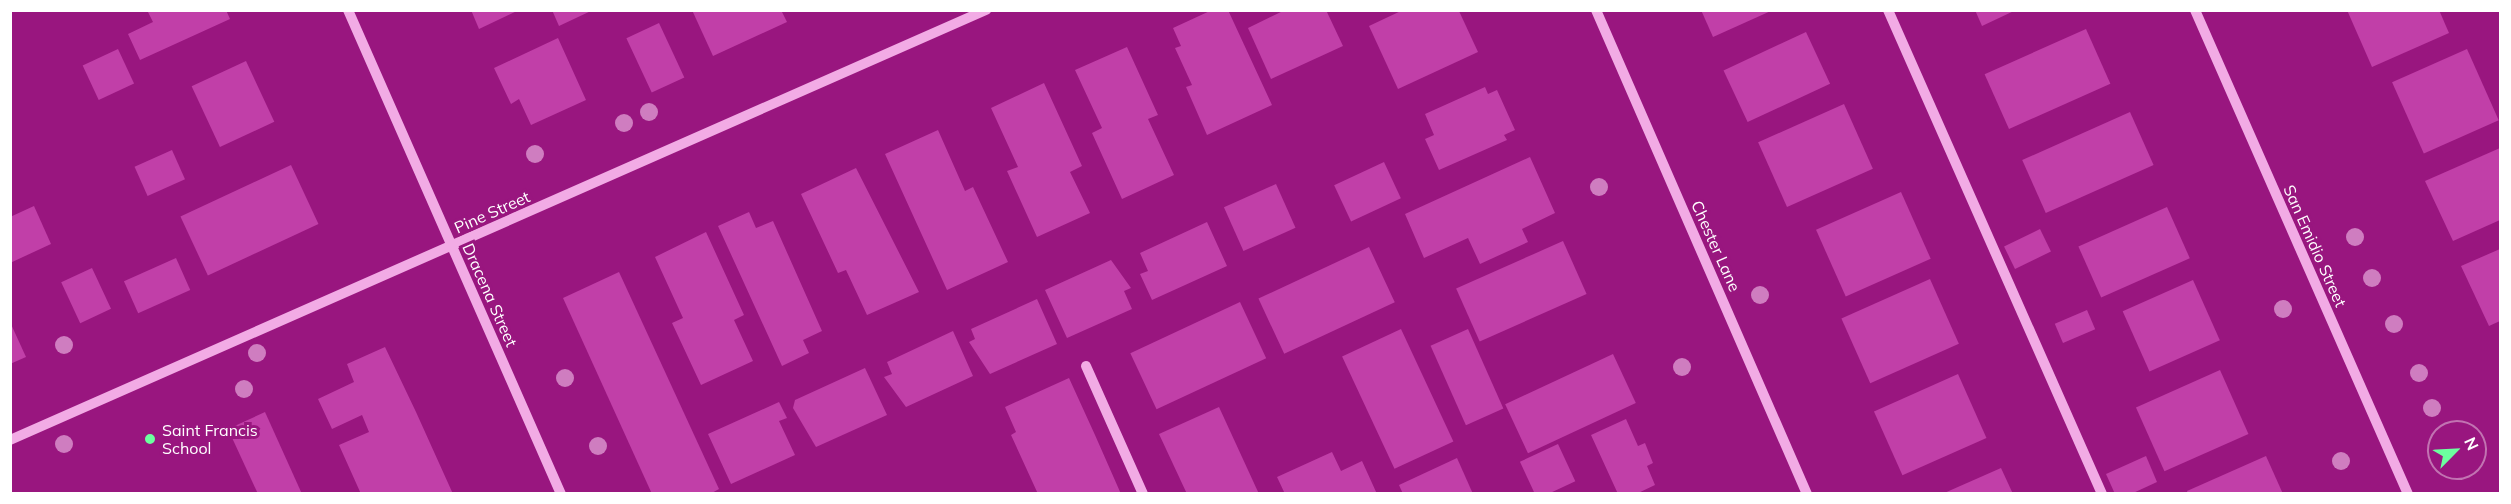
<!DOCTYPE html>
<style>
body{margin:0}
#map{position:relative;width:2511px;height:504px;overflow:hidden;background:#99167f;font-family:Mulish,sans-serif}
div>[style]{position:absolute}
[style*='--x']{left:calc(var(--x)*1px);top:calc(var(--y)*1px);width:calc(var(--w)*1px);rotate:calc(var(--a)*1deg)}
.building>*{inset:0;background:#c13fa8;transform-origin:0 0}
.minor>*{height:10px;margin:-5px;padding:0 5px;transform-origin:5px;border-radius:5px;background:#f2abe5}
.trees>*{width:18px;height:18px;margin:-9px;border-radius:50%;background:#cf7dc0}
.dots>*{width:16px;height:16px;translate:-50% -50%;box-sizing:border-box;border:3px solid #99167f;border-radius:50%}
span{translate:-50% -50%;white-space:nowrap;text-align:center;line-height:1.15;-webkit-text-stroke:6px #99167f;paint-order:stroke}
.street-label{font-size:16px;color:#fff}
.poi-label{font-size:16px;color:#fff}
.left{translate:0 -50%;text-align:left}
.frame{position:absolute;inset:0;border:12px solid #fff;pointer-events:none}
.north{position:absolute;left:2427px;top:420px;width:60px;height:60px;box-sizing:border-box;background:#99167f;border:2px solid #c273b2;border-radius:50%;rotate:66deg;font-size:16px;font-weight:700;line-height:24px;text-align:center;color:#fff}
.north::after{content:'';display:block;margin:auto;width:21px;height:27px;background:#6cff9f;clip-path:polygon(50% 0,100% 100%,50% 72%,0 100%)}
</style>
<div id="map">
<div class="building">
<i style="clip-path:polygon(147px 10px,226px 10px,230px 19px,140px 60px,128px 34px,153px 22px)"></i>
<i style="clip-path:polygon(471px 10px,519px 10px,479px 29px)"></i>
<i style="clip-path:polygon(552px 10px,593px 10px,559px 26px)"></i>
<i style="clip-path:polygon(692px 10px,781px 10px,787px 22px,713px 56px)"></i>
<i style="clip-path:polygon(1212px 10px,1228px 10px,1272px 105px,1207px 135px,1186px 87px,1192px 85px,1175px 48px,1181px 46px,1173px 28px)"></i>
<i style="clip-path:polygon(1285px 10px,1326px 10px,1343px 46px,1271px 79px,1248px 28px)"></i>
<i style="clip-path:polygon(1403px 10px,1459px 11px,1478px 52px,1398px 89px,1369px 26px)"></i>
<i style="clip-path:polygon(1701px 10px,1773px 10px,1713px 37px)"></i>
<i style="clip-path:polygon(1975px 10px,2016px 10px,1982px 26px)"></i>
<i style="clip-path:polygon(2347px 10px,2439px 10px,2449px 33px,2372px 67px)"></i>
<i style="left:659px;top:23px;width:60px;height:36px;rotate:65deg"></i>
<i style="left:2086px;top:29px;width:60px;height:111px;rotate:66deg"></i>
<i style="left:1806px;top:32px;width:57px;height:91px;rotate:65deg"></i>
<i style="clip-path:polygon(558px 38px,586px 100px,531px 125px,519px 99px,511px 104px,494px 68px)"></i>
<i style="clip-path:polygon(1127px 47px,1158px 115px,1148px 119px,1174px 175px,1122px 199px,1092px 133px,1102px 128px,1075px 70px)"></i>
<i style="left:118px;top:49px;width:38px;height:39px;rotate:65deg"></i>
<i style="left:2467px;top:49px;width:78px;height:82px;rotate:66deg"></i>
<i style="left:246px;top:61px;width:67px;height:60px;rotate:65deg"></i>
<i style="clip-path:polygon(1044px 83px,1082px 166px,1070px 172px,1090px 213px,1037px 237px,1007px 171px,1018px 167px,991px 108px)"></i>
<i style="clip-path:polygon(1485px 87px,1488px 94px,1497px 90px,1515px 130px,1504px 135px,1507px 140px,1439px 170px,1425px 139px,1434px 135px,1425px 114px)"></i>
<i style="left:1844px;top:104px;width:71px;height:94px;rotate:66deg"></i>
<i style="left:2130px;top:112px;width:58px;height:118px;rotate:66deg"></i>
<i style="clip-path:polygon(938px 130px,965px 191px,973px 187px,1008px 262px,947px 290px,885px 154px)"></i>
<i style="clip-path:polygon(2500px 148px,2500px 220px,2453px 241px,2425px 181px)"></i>
<i style="left:172px;top:150px;width:32px;height:41px;rotate:66deg"></i>
<i style="clip-path:polygon(1530px 157px,1555px 213px,1522px 229px,1528px 242px,1480px 264px,1468px 238px,1424px 258px,1405px 214px)"></i>
<i style="left:1384px;top:162px;width:40px;height:55px;rotate:65deg"></i>
<i style="left:291px;top:165px;width:65px;height:122px;rotate:65deg"></i>
<i style="clip-path:polygon(856px 168px,919px 292px,867px 315px,846px 270px,838px 273px,801px 194px)"></i>
<i style="left:1276px;top:184px;width:48px;height:57px;rotate:66deg"></i>
<i style="left:1901px;top:192px;width:73px;height:93px;rotate:66deg"></i>
<i style="clip-path:polygon(34px 206px,51px 244px,10px 263px,10px 217px)"></i>
<i style="left:2167px;top:207px;width:56px;height:97px;rotate:66deg"></i>
<i style="clip-path:polygon(749px 212px,756px 228px,773px 221px,822px 331px,803px 340px,809px 353px,782px 366px,718px 226px)"></i>
<i style="clip-path:polygon(1207px 222px,1227px 266px,1152px 300px,1140px 274px,1148px 271px,1140px 253px)"></i>
<i style="left:2040px;top:229px;width:25px;height:40px;rotate:64deg"></i>
<i style="clip-path:polygon(706px 232px,744px 315px,734px 320px,753px 361px,701px 385px,672px 323px,683px 318px,655px 257px)"></i>
<i style="left:1563px;top:241px;width:58px;height:117px;rotate:66deg"></i>
<i style="left:1369px;top:247px;width:61px;height:122px;rotate:65deg"></i>
<i style="clip-path:polygon(2500px 249px,2500px 321px,2489px 326px,2461px 266px)"></i>
<i style="left:176px;top:258px;width:35px;height:57px;rotate:66deg"></i>
<i style="clip-path:polygon(1111px 260px,1131px 288px,1124px 291px,1132px 309px,1067px 338px,1045px 290px)"></i>
<i style="left:92px;top:268px;width:45px;height:34px;rotate:65deg"></i>
<i style="clip-path:polygon(619px 272px,719px 489px,710px 494px,652px 494px,563px 298px)"></i>
<i style="left:1930px;top:279px;width:71px;height:97px;rotate:66deg"></i>
<i style="left:2193px;top:280px;width:66px;height:77px;rotate:66deg"></i>
<i style="clip-path:polygon(1037px 299px,1057px 344px,990px 374px,969px 342px,975px 339px,971px 329px)"></i>
<i style="left:1240px;top:302px;width:62px;height:121px;rotate:65deg"></i>
<i style="left:2087px;top:310px;width:21px;height:35px;rotate:67deg"></i>
<i style="clip-path:polygon(10px 322px,26px 357px,10px 364px)"></i>
<i style="left:1401px;top:329px;width:124px;height:65px;rotate:65deg"></i>
<i style="left:1468px;top:329px;width:87px;height:41px;rotate:66deg"></i>
<i style="clip-path:polygon(953px 331px,973px 376px,906px 407px,884px 377px,892px 374px,887px 362px)"></i>
<i style="clip-path:polygon(385px 347px,416px 412px,453px 494px,361px 494px,339px 445px,369px 432px,362px 415px,332px 429px,318px 399px,354px 382px,347px 364px)"></i>
<i style="left:1613px;top:354px;width:54px;height:119px;rotate:65deg"></i>
<i style="clip-path:polygon(865px 368px,887px 415px,816px 447px,793px 408px,795px 400px)"></i>
<i style="left:2220px;top:370px;width:70px;height:92px;rotate:66deg"></i>
<i style="left:1958px;top:374px;width:70px;height:92px;rotate:66deg"></i>
<i style="clip-path:polygon(1069px 378px,1095px 435px,1121px 494px,1038px 494px,1011px 435px,1016px 432px,1005px 407px)"></i>
<i style="clip-path:polygon(779px 402px,787px 418px,779px 421px,795px 455px,731px 484px,708px 434px)"></i>
<i style="clip-path:polygon(1219px 407px,1259px 494px,1187px 494px,1159px 434px)"></i>
<i style="clip-path:polygon(265px 412px,302px 494px,258px 494px,228px 429px)"></i>
<i style="clip-path:polygon(1626px 419px,1638px 446px,1645px 443px,1653px 463px,1647px 466px,1655px 485px,1636px 494px,1618px 494px,1591px 435px)"></i>
<i style="left:1558px;top:444px;width:41px;height:42px;rotate:65deg"></i>
<i style="clip-path:polygon(1332px 452px,1341px 471px,1362px 461px,1377px 494px,1285px 494px,1277px 477px)"></i>
<i style="clip-path:polygon(2146px 456px,2157px 482px,2131px 494px,2115px 494px,2106px 474px)"></i>
<i style="clip-path:polygon(2266px 456px,2283px 494px,2188px 494px,2187px 491px)"></i>
<i style="clip-path:polygon(1457px 458px,1473px 494px,1403px 494px,1399px 485px)"></i>
<i style="clip-path:polygon(2001px 468px,2013px 494px,1942px 494px)"></i>
</div>
<div class="minor">
<i style="--x:348;--y:10;--w:529;--a:66.25"></i>
<i style="--x:1596;--y:10;--w:528;--a:66.45"></i>
<i style="--x:1888;--y:10;--w:529;--a:66.15"></i>
<i style="--x:2195;--y:10;--w:529;--a:66.25"></i>
<i style="--x:1086;--y:366;--w:140;--a:66"></i>
<i style="--x:10;--y:440;--w:1067;--a:-23.78"></i>
</div>
<div class="trees">
<i style="left:649px;top:112px"></i>
<i style="left:624px;top:123px"></i>
<i style="left:535px;top:154px"></i>
<i style="left:1599px;top:187px"></i>
<i style="left:2355px;top:237px"></i>
<i style="left:2372px;top:278px"></i>
<i style="left:1760px;top:295px"></i>
<i style="left:2283px;top:309px"></i>
<i style="left:2394px;top:324px"></i>
<i style="left:64px;top:345px"></i>
<i style="left:257px;top:353px"></i>
<i style="left:1682px;top:367px"></i>
<i style="left:2419px;top:373px"></i>
<i style="left:565px;top:378px"></i>
<i style="left:244px;top:389px"></i>
<i style="left:2432px;top:408px"></i>
<i style="left:64px;top:444px"></i>
<i style="left:598px;top:446px"></i>
<i style="left:2341px;top:461px"></i>
</div>
<div class="dots">
<i style="left:150px;top:439px;background:#6cff9f"></i>
</div>
<div class="street-label">
<span style="left:492px;top:212px;rotate:-24deg">Pine Street</span>
<span style="left:1716px;top:246px;rotate:66deg">Chester Lane</span>
<span style="left:2315px;top:246px;rotate:66deg">San Emidio Street</span>
<span style="left:490px;top:295px;rotate:66deg">Dracena Street</span>
</div>
<div class="poi-label">
<span class="left" style="left:162px;top:439px">Saint Francis<br>School</span>
</div>
<div class="frame"></div>
<div class="north">N</div>
</div>
